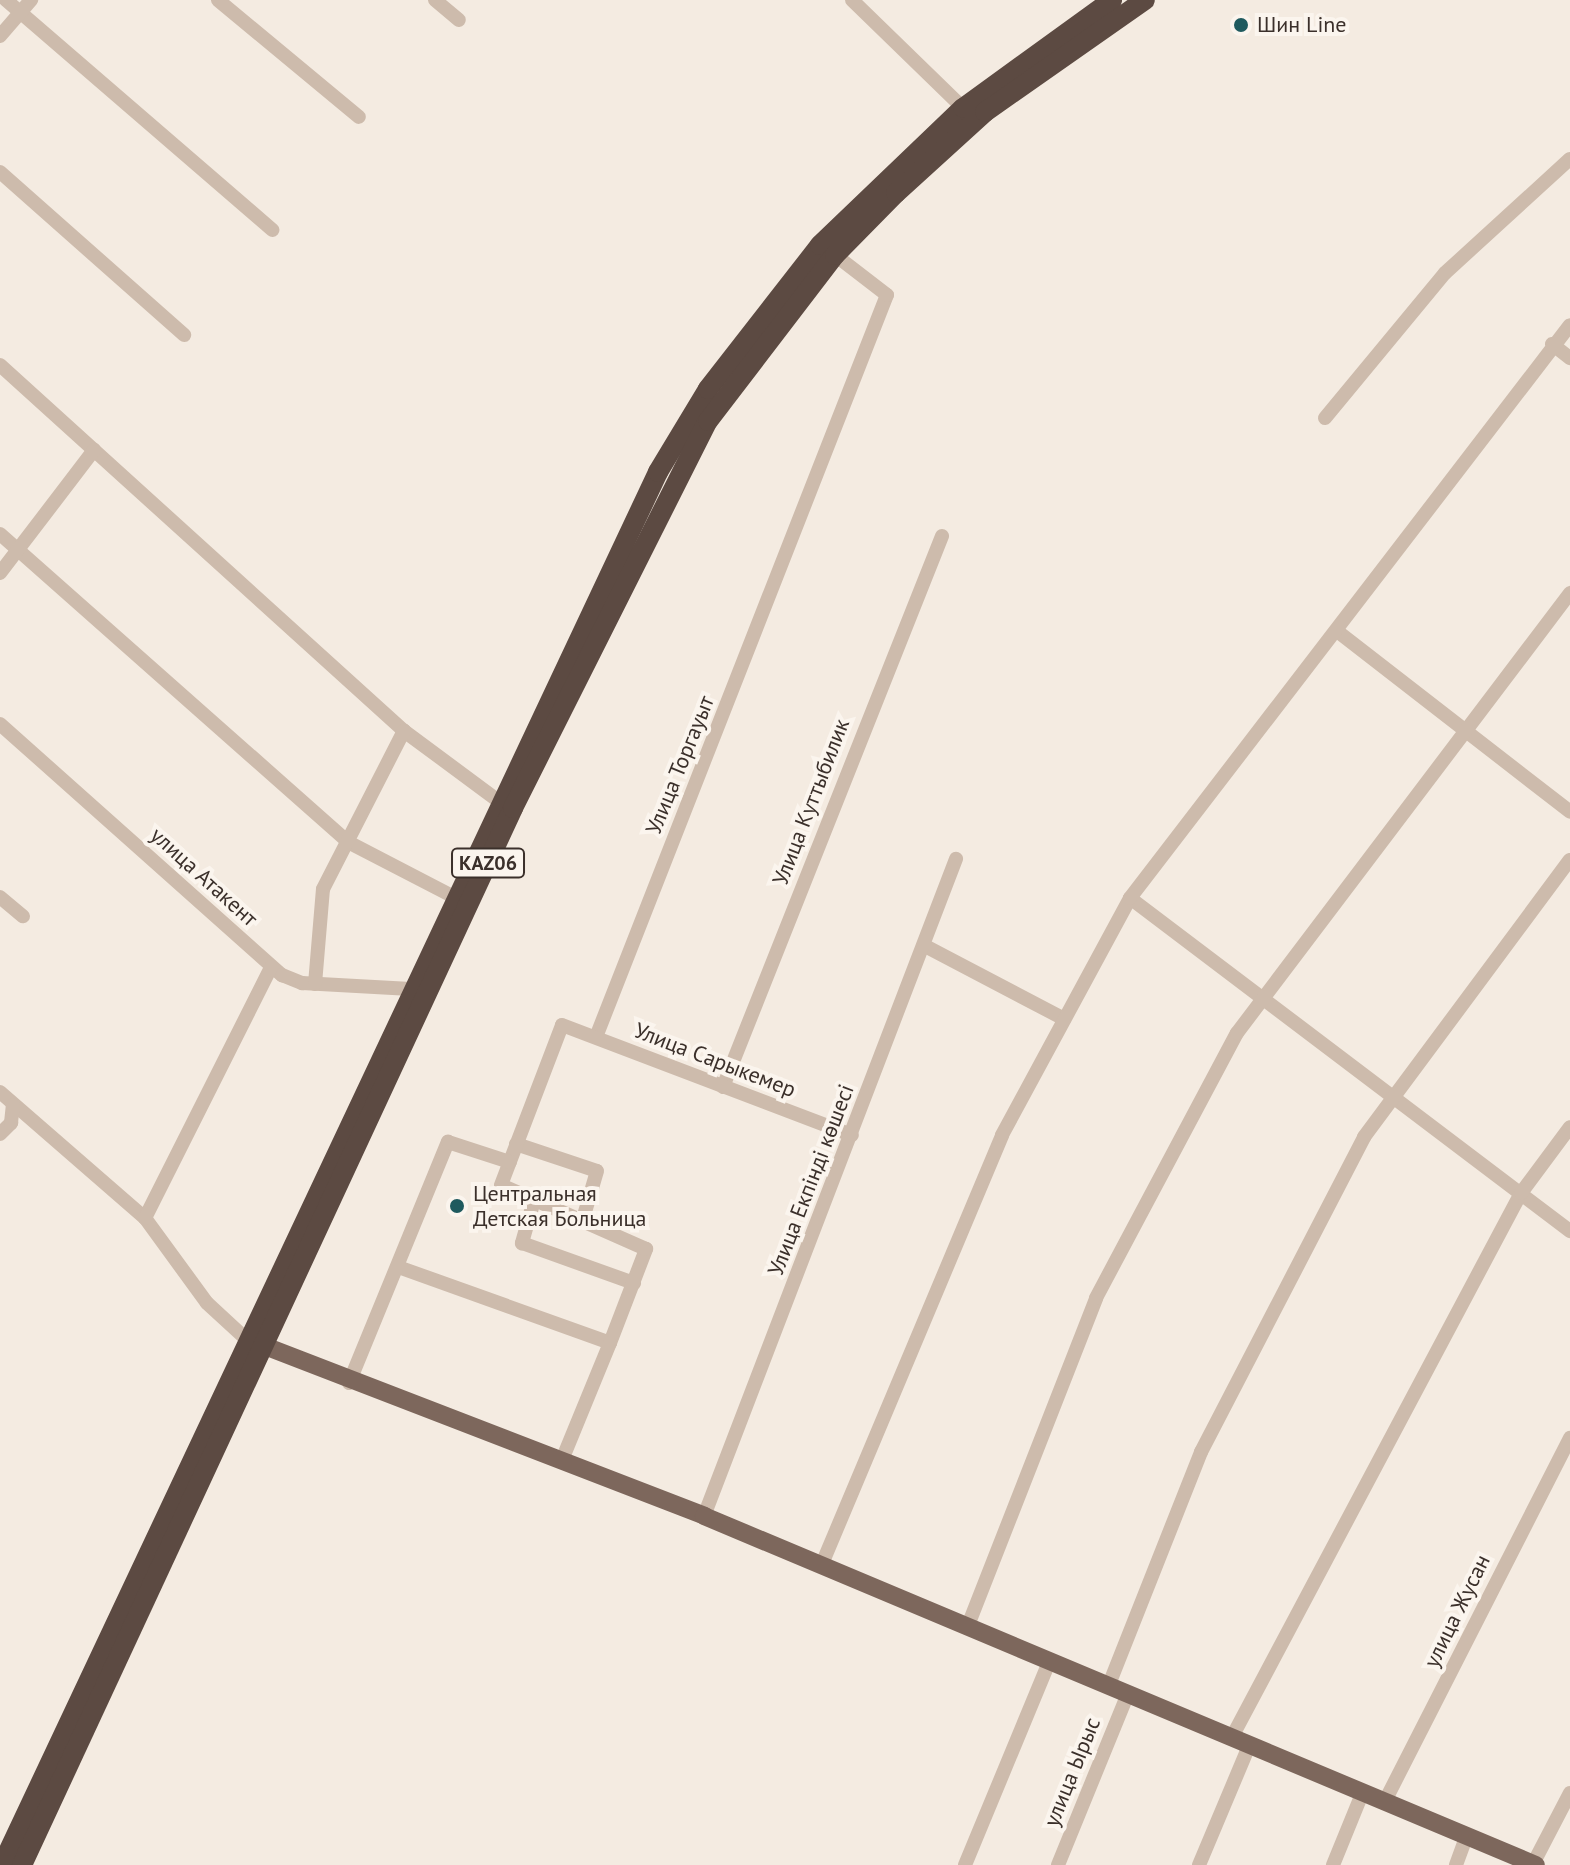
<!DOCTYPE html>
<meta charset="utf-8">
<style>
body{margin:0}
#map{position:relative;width:1570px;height:1865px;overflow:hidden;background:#f4ebe1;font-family:"PT Sans",sans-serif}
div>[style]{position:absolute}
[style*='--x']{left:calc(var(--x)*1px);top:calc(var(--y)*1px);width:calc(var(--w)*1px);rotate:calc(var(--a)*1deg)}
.minor>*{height:14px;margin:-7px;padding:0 7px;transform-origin:7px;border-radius:7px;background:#cdbbac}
.major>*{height:18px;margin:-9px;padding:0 9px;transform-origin:9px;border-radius:9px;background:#7d675c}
.highway>*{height:20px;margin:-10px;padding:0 10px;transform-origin:10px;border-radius:10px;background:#5c4a42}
.dots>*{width:22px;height:22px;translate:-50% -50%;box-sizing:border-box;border:4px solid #fbf5ee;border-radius:50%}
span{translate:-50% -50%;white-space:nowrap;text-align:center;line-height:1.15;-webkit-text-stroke:8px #fbf5ee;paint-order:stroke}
.shield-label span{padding:2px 6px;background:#fbf5ee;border:2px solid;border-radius:6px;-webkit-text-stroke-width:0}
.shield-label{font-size:20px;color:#3b302b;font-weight:700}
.poi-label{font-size:22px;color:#3b302b}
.left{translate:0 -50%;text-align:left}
.street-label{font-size:22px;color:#3b302b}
</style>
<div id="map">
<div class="minor">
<i style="--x:6;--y:0;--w:352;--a:40.8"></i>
<i style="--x:218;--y:0;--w:183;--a:39.7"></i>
<i style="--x:435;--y:0;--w:31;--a:40"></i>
<i style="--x:852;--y:0;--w:155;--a:44.2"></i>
<i style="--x:0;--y:36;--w:48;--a:-49.3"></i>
<i style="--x:0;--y:172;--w:246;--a:41.5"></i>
<i style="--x:1552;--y:344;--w:23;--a:38"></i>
<i style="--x:0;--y:365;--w:545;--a:42.17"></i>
<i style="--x:404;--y:731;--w:119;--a:36.5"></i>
<i style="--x:1325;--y:418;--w:188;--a:-50.4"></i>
<i style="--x:1445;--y:273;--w:169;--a:-42.4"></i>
<i style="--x:0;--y:534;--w:465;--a:41.5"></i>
<i style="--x:348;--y:842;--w:122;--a:27.4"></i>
<i style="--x:0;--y:573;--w:155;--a:-52.6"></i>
<i style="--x:1337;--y:631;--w:295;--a:37.8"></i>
<i style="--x:0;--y:724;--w:378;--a:41.7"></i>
<i style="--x:282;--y:975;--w:22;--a:22"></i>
<i style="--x:302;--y:983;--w:109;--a:3.2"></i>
<i style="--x:0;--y:897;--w:30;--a:40"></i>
<i style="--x:1130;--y:898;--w:552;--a:37.12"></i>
<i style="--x:927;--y:947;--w:155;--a:27.7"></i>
<i style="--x:315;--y:984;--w:95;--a:-85.2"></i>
<i style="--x:323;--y:889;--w:178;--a:-62.9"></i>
<i style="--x:596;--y:1037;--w:797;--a:-68.59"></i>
<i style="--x:887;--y:295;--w:66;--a:-142.4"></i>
<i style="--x:723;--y:1087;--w:593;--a:-68.32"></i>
<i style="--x:0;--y:1092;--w:192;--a:41"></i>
<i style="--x:145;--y:1218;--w:105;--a:53.9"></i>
<i style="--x:207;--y:1303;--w:53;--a:42.7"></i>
<i style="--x:0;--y:1134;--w:16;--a:-45"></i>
<i style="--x:11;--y:1123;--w:18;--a:-84"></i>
<i style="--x:516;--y:1144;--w:85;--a:18.4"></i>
<i style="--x:597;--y:1171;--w:50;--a:106.3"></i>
<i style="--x:533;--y:1204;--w:41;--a:105.8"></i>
<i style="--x:522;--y:1243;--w:119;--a:19.7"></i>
<i style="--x:145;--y:1218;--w:281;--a:-63.3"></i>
<i style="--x:401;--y:1268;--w:222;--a:19.7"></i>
<i style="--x:610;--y:1343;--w:101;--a:-69"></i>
<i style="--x:646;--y:1249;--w:158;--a:-156.2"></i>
<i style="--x:501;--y:1185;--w:171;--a:-69.1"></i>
<i style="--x:562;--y:1025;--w:310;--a:20.8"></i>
<i style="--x:349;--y:1383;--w:261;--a:-67.7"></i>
<i style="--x:448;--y:1142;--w:65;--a:17.9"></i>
<i style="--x:562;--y:1460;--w:126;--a:-67.7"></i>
<i style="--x:704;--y:1516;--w:704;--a:-69.02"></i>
<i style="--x:822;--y:1564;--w:465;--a:-67.2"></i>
<i style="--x:1002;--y:1135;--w:269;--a:-61.6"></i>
<i style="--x:1130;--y:898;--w:722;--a:-52.48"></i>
<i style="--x:967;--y:1628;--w:354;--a:-68.6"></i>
<i style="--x:1096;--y:1298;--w:300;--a:-62"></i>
<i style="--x:1237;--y:1033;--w:552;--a:-52.88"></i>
<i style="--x:1108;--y:1687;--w:253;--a:-68.4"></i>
<i style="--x:1201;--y:1452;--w:355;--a:-62.6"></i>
<i style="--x:1364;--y:1137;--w:345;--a:-53.4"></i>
<i style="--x:1232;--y:1737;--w:616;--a:-62.02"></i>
<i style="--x:1521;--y:1193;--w:82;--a:-53.4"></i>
<i style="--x:1384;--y:1803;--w:410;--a:-63"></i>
<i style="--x:1533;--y:1864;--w:80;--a:-62.5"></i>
<i style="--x:965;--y:1865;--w:220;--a:-67.5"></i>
<i style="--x:1058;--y:1865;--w:183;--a:-67.8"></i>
<i style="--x:1199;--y:1865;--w:129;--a:-67.2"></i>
<i style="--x:1333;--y:1865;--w:77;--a:-67.8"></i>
<i style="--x:1456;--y:1865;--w:29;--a:-70"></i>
</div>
<div class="major">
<i style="--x:249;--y:1340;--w:488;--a:21.1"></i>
<i style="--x:704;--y:1516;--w:902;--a:22.76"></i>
</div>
<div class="highway">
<i style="--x:2;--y:1865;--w:1540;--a:-64.78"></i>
<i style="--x:658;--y:472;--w:97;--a:-58.9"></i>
<i style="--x:708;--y:389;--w:182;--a:-52.1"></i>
<i style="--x:820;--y:245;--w:198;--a:-43.8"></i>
<i style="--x:963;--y:108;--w:184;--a:-35.9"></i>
<i style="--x:22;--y:1865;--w:1165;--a:-65.08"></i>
<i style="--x:513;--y:808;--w:433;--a:-63.3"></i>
<i style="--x:708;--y:421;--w:209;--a:-52.6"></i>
<i style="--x:835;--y:255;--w:87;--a:-45.5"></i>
<i style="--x:896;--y:193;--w:120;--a:-42.3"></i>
<i style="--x:985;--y:112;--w:195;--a:-35"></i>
</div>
<div class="dots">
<i style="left:1241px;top:25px;background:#1f5a5e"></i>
<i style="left:457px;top:1206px;background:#1f5a5e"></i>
</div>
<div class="shield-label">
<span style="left:488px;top:863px">KАZ06</span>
</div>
<div class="poi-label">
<span class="left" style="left:1257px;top:25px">Шин Line</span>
<span class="left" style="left:473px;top:1206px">Центральная<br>Детская Больница</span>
</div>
<div class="street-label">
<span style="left:680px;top:765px;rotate:-68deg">Улица Торгауыт</span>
<span style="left:811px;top:802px;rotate:-69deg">Улица Куттыбилик</span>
<span style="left:204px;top:877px;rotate:42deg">улица Атакент</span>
<span style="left:715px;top:1060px;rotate:21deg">Улица Сарыкемер</span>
<span style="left:811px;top:1180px;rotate:-69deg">Улица Екпінді көшесі</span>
<span style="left:1457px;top:1611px;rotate:-64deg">улица Жусан</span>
<span style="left:1072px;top:1772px;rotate:-68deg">улица Ырыс</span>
</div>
</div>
